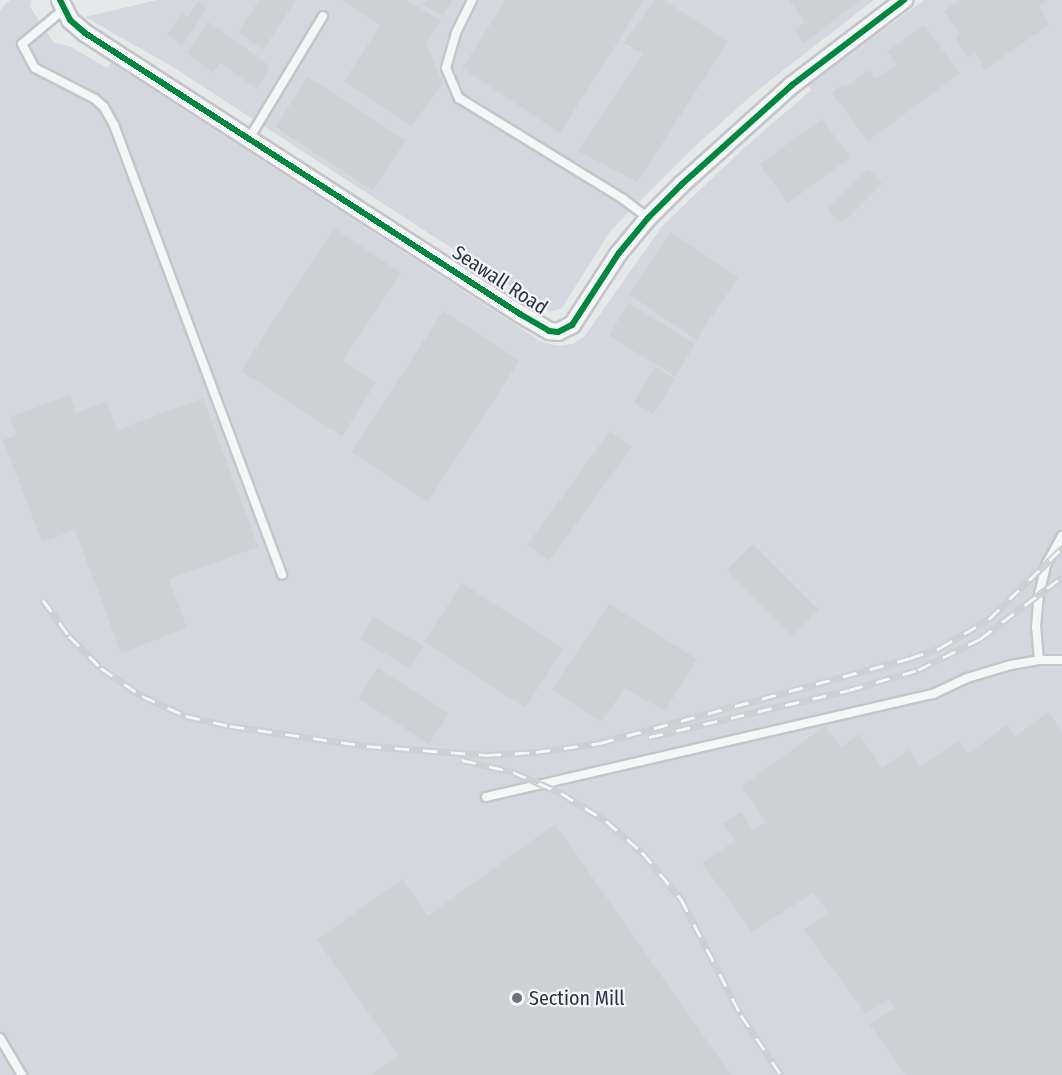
<!DOCTYPE html>
<style>
body{margin:0}
#map{position:relative;width:1062px;height:1075px;overflow:hidden;background:#e6e8ea;font-family:"Fira Sans Condensed",sans-serif}
div>[style]{position:absolute}
[style*='--x']{left:calc(var(--x)*1px);top:calc(var(--y)*1px);width:calc(var(--w)*1px);rotate:calc(var(--a)*1deg)}
.built>*{inset:0;background:#d4d7dd}
.building>*{inset:0;background:#ced0d3;transform-origin:0 0}
.roads{filter:drop-shadow(2px 0 #c4c6c8) drop-shadow(-2px 0 #c4c6c8) drop-shadow(0 2px #c4c6c8) drop-shadow(0 -2px #c4c6c8)}
.lane>*{height:8px;margin:-4px;padding:0 4px;transform-origin:4px;border-radius:4px;background:#f5f6f7}
.street>*{height:16px;margin:-8px;padding:0 8px;transform-origin:8px;border-radius:8px;background:#f5f6f7}
.rail>*{height:7px;margin-top:-3.5px;transform-origin:0;background:repeating-linear-gradient(90deg,#f4f6f9 0 14px,#cecfd2 0 28px);box-sizing:border-box;border-block:2px solid #cecfd2}
.cycleway>*{height:6px;margin:-3px;padding:0 3px;transform-origin:3px;border-radius:3px;background:#00873e}
.dots>*{width:16px;height:16px;translate:-50% -50%;box-sizing:border-box;border:3px solid #f4f6f9;border-radius:50%}
span{translate:-50% -50%;white-space:nowrap;text-align:center;line-height:1.15;-webkit-text-stroke:4.5px #f4f6f9;paint-order:stroke}
.street-label{font-size:20px;color:#2b3445}
.poi-label{font-size:20px;color:#2b3445}
.left{translate:0 -50%;text-align:left}
</style>
<div id="map">
<div class="built">
<i style="clip-path:polygon(31px 0,30px 7px,54px 43px,69px 46px,107px 68px,111px 63px,542px 342px,558px 346px,572px 344px,584px 337px,663px 225px,742px 150px,811px 90px,808px 86px,924px 0,1062px 0,1062px 1075px,0 1075px,0 10px,10px 0)"></i>
<i style="clip-path:polygon(157px 0,874px 0,759px 89px,695px 146px,611px 230px,562px 308px,550px 312px,173px 67px,85px 17px)"></i>
</div>
<div class="building">
<i style="clip-path:polygon(259px 0,296px 0,263px 50px,238px 32px)"></i>
<i style="clip-path:polygon(342px 0,407px 0,441px 21px,426px 43px,443px 84px,411px 126px,344px 81px,380px 26px)"></i>
<i style="clip-path:polygon(426px 0,453px 0,443px 16px,423px 5px)"></i>
<i style="clip-path:polygon(506px 0,644px 0,560px 133px,462px 68px)"></i>
<i style="clip-path:polygon(654px 0,664px 0,728px 42px,637px 182px,578px 151px,643px 54px,624px 43px)"></i>
<i style="clip-path:polygon(789px 0,860px 0,804px 43px,795px 31px,805px 22px)"></i>
<i style="clip-path:polygon(960px 0,1045px 0,1046px 2px,1039px 6px,1049px 25px,984px 70px,976px 52px,968px 58px,955px 38px,960px 35px,944px 11px)"></i>
<i style="clip-path:polygon(198px 1px,207px 9px,182px 45px,167px 34px,182px 13px,188px 17px)"></i>
<i style="clip-path:polygon(209px 22px,270px 66px,257px 89px,220px 63px,213px 73px,187px 53px)"></i>
<i style="clip-path:polygon(924px 25px,960px 73px,868px 141px,832px 93px,843px 84px,846px 87px,869px 70px,876px 79px,897px 64px,887px 52px)"></i>
<i style="left:308px;top:77px;width:116px;height:60px;rotate:33deg"></i>
<i style="left:822px;top:119px;width:48px;height:77px;rotate:54deg"></i>
<i style="left:868px;top:169px;width:20px;height:57px;rotate:45deg"></i>
<i style="clip-path:polygon(334px 228px,401px 273px,343px 360px,376px 383px,342px 436px,241px 371px)"></i>
<i style="left:671px;top:232px;width:81px;height:75px;rotate:34deg"></i>
<i style="left:629px;top:303px;width:78px;height:38px;rotate:32deg"></i>
<i style="left:443px;top:311px;width:91px;height:168px;rotate:33deg"></i>
<i style="left:655px;top:367px;width:23px;height:41px;rotate:31deg"></i>
<i style="clip-path:polygon(70px 395px,76px 413px,107px 402px,117px 430px,203px 398px,258px 547px,169px 579px,187px 628px,121px 653px,75px 530px,42px 542px,3px 440px,17px 435px,10px 417px)"></i>
<i style="left:610px;top:431px;width:27px;height:141px;rotate:36deg"></i>
<i style="left:753px;top:544px;width:93px;height:37px;rotate:45deg"></i>
<i style="left:462px;top:583px;width:121px;height:70px;rotate:33deg"></i>
<i style="clip-path:polygon(609px 604px,697px 659px,665px 711px,625px 688px,601px 722px,552px 689px)"></i>
<i style="left:373px;top:617px;width:58px;height:26px;rotate:30deg"></i>
<i style="left:378px;top:668px;width:84px;height:36px;rotate:33deg"></i>
<i style="clip-path:polygon(1048px 712px,1062px 731px,1062px 1075px,905px 1075px,869px 1024px,896px 1008px,889px 999px,866px 1014px,804px 930px,829px 913px,813px 893px,752px 932px,702px 863px,735px 841px,723px 824px,741px 812px,752px 830px,766px 822px,742px 786px,825px 726px,841px 747px,859px 734px,882px 768px,909px 750px,920px 767px,959px 741px,968px 754px,1007px 725px,1016px 736px)"></i>
<i style="clip-path:polygon(555px 824px,731px 1075px,372px 1075px,398px 1055px,317px 940px,402px 879px,428px 916px)"></i>
</div>
<div class="roads">
<div class="lane">
<i style="--x:472;--y:0;--w:37;--a:116"></i>
<i style="--x:456;--y:33;--w:36;--a:106"></i>
<i style="--x:446;--y:68;--w:33;--a:67"></i>
<i style="--x:459;--y:98;--w:193;--a:31.6"></i>
<i style="--x:623;--y:199;--w:31;--a:37"></i>
<i style="--x:63;--y:10;--w:53;--a:140.3"></i>
<i style="--x:22;--y:44;--w:27;--a:62"></i>
<i style="--x:35;--y:68;--w:68;--a:27.3"></i>
<i style="--x:95;--y:99;--w:12;--a:42"></i>
<i style="--x:104;--y:107;--w:21;--a:61"></i>
<i style="--x:114;--y:125;--w:480;--a:69.5"></i>
<i style="--x:250;--y:137;--w:141;--a:-58.9"></i>
<i style="--x:1039;--y:660;--w:33;--a:-95"></i>
<i style="--x:1036;--y:627;--w:33;--a:-85"></i>
<i style="--x:1039;--y:594;--w:32;--a:-76"></i>
<i style="--x:1047;--y:563;--w:31;--a:-61"></i>
<i style="--x:486;--y:797;--w:459;--a:-13"></i>
<i style="--x:933;--y:694;--w:38;--a:-25"></i>
<i style="--x:967;--y:678;--w:46;--a:-16.5"></i>
<i style="--x:1011;--y:665;--w:28;--a:-10"></i>
<i style="--x:1039;--y:660;--w:23;--a:0"></i>
<i style="--x:0;--y:1038;--w:43;--a:59.3"></i>
</div>
<div class="street">
<i style="--x:60;--y:0;--w:22;--a:63"></i>
<i style="--x:70;--y:20;--w:20;--a:41"></i>
<i style="--x:85;--y:33;--w:518;--a:32.86"></i>
<i style="--x:520;--y:314;--w:34;--a:30"></i>
<i style="--x:549;--y:331;--w:9;--a:6"></i>
<i style="--x:558;--y:332;--w:16;--a:-27"></i>
<i style="--x:572;--y:325;--w:86;--a:-56.9"></i>
<i style="--x:619;--y:253;--w:45;--a:-50.4"></i>
<i style="--x:648;--y:218;--w:48;--a:-45"></i>
<i style="--x:682;--y:184;--w:148;--a:-42"></i>
<i style="--x:792;--y:85;--w:141;--a:-37.2"></i>
</div>
</div>
<div class="rail">
<i style="--x:43;--y:600;--w:44;--a:54.2"></i>
<i style="--x:69;--y:636;--w:45;--a:45"></i>
<i style="--x:101;--y:668;--w:50;--a:34.3"></i>
<i style="--x:142;--y:696;--w:48;--a:24.4"></i>
<i style="--x:186;--y:716;--w:45;--a:12.8"></i>
<i style="--x:230;--y:726;--w:138;--a:8.3"></i>
<i style="--x:367;--y:746;--w:120;--a:4.3"></i>
<i style="--x:487;--y:755;--w:49;--a:-3.5"></i>
<i style="--x:536;--y:752;--w:65;--a:-8"></i>
<i style="--x:600;--y:743;--w:321;--a:-15.3"></i>
<i style="--x:910;--y:658;--w:32;--a:-18"></i>
<i style="--x:940;--y:648;--w:57;--a:-30.6"></i>
<i style="--x:989;--y:619;--w:102;--a:-44.2"></i>
<i style="--x:649;--y:737;--w:205;--a:-13.2"></i>
<i style="--x:849;--y:690;--w:72;--a:-16.2"></i>
<i style="--x:918;--y:670;--w:69;--a:-26.6"></i>
<i style="--x:980;--y:639;--w:103;--a:-37.1"></i>
<i style="--x:462;--y:760;--w:52;--a:13.2"></i>
<i style="--x:513;--y:772;--w:52;--a:23.6"></i>
<i style="--x:561;--y:793;--w:53;--a:31.9"></i>
<i style="--x:606;--y:821;--w:48;--a:40.7"></i>
<i style="--x:642;--y:852;--w:61;--a:50.3"></i>
<i style="--x:681;--y:899;--w:131;--a:62.7"></i>
<i style="--x:741;--y:1015;--w:72;--a:56.3"></i>
</div>
<div class="cycleway">
<i style="--x:60;--y:0;--w:22;--a:63"></i>
<i style="--x:70;--y:20;--w:20;--a:41"></i>
<i style="--x:85;--y:33;--w:518;--a:32.86"></i>
<i style="--x:520;--y:314;--w:34;--a:30"></i>
<i style="--x:549;--y:331;--w:9;--a:6"></i>
<i style="--x:558;--y:332;--w:16;--a:-27"></i>
<i style="--x:572;--y:325;--w:86;--a:-56.9"></i>
<i style="--x:619;--y:253;--w:45;--a:-50.4"></i>
<i style="--x:648;--y:218;--w:48;--a:-45"></i>
<i style="--x:682;--y:184;--w:148;--a:-42"></i>
<i style="--x:792;--y:85;--w:141;--a:-37.2"></i>
</div>
<div class="dots">
<i style="left:517px;top:998px;background:#6c737f"></i>
</div>
<div class="street-label">
<span style="left:500px;top:280px;rotate:33deg">Seawall Road</span>
</div>
<div class="poi-label">
<span class="left" style="left:529px;top:998px">Section Mill</span>
</div>
</div>
